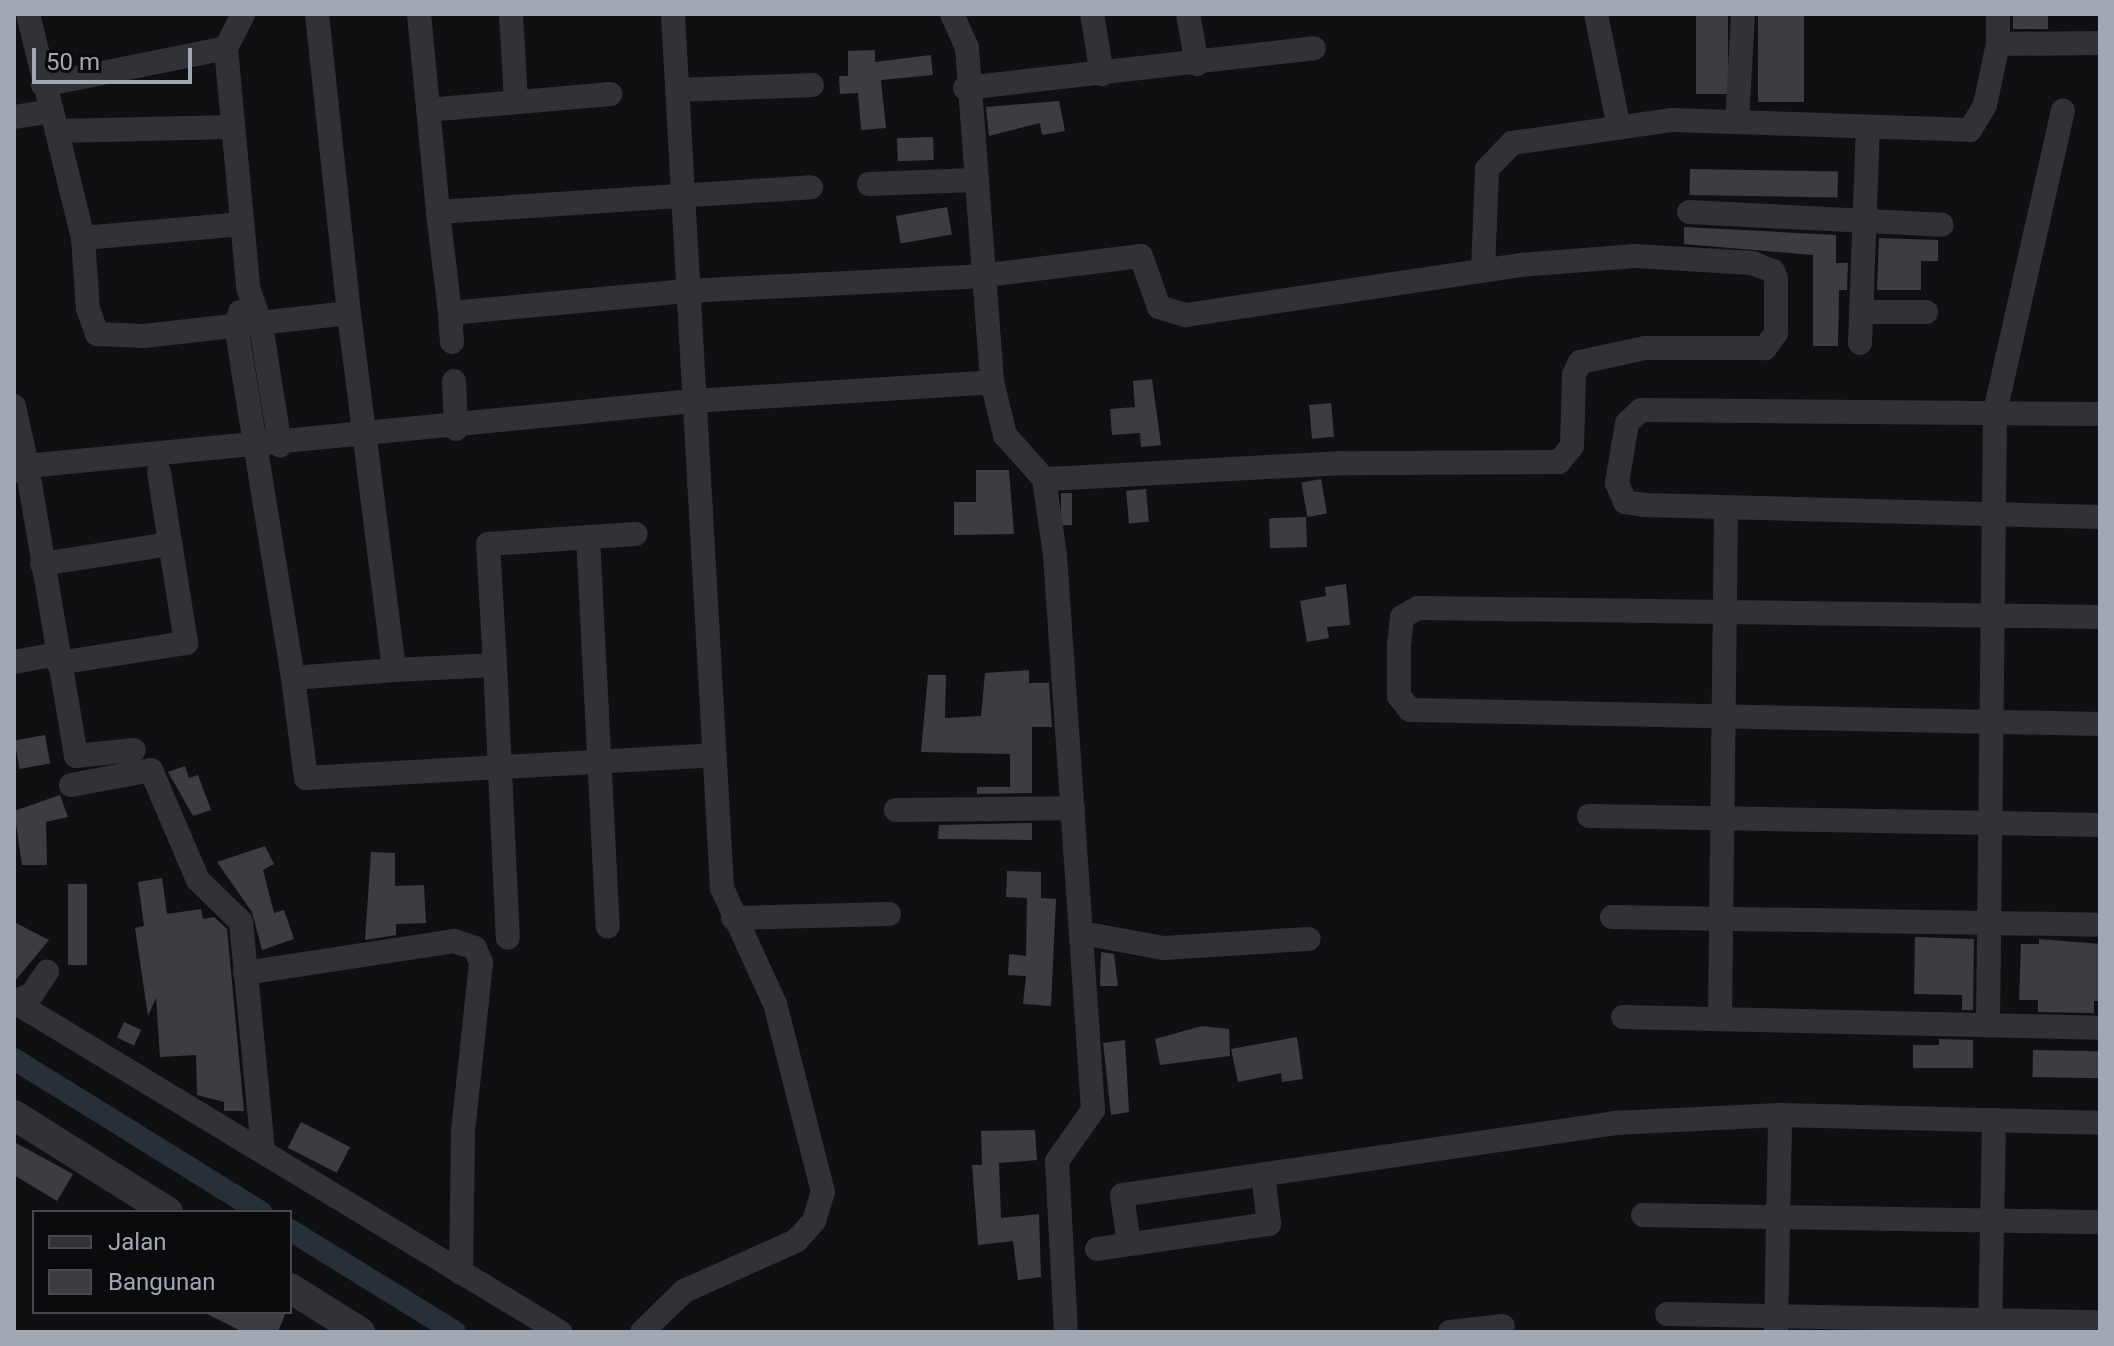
<!DOCTYPE html>
<style>
body{margin:0}
#map{position:relative;width:2114px;height:1346px;overflow:hidden;background:#101012;font-family:Roboto,sans-serif}
div>[style]{position:absolute}
[style*='--x']{left:calc(var(--x)*1px);top:calc(var(--y)*1px);width:calc(var(--w)*1px);rotate:calc(var(--a)*1deg)}
.canal>*{height:22px;margin:-11px;padding:0 11px;transform-origin:11px;border-radius:11px;background:#273036}
.building>*{inset:0;background:#3c3d42;transform-origin:0 0}
.minor>*{height:24px;margin:-12px;padding:0 12px;transform-origin:12px;border-radius:12px;background:#313237}
.tertiary>*{height:30px;margin:-15px;padding:0 15px;transform-origin:15px;border-radius:15px;background:#313237}
span{translate:-50% -50%;white-space:nowrap;text-align:center;line-height:1.15;-webkit-text-stroke:6px #0b0b0d;paint-order:stroke}
.frame{position:absolute;inset:0;border:16px solid #a1a7b3;pointer-events:none}
.legend{position:absolute;left:32px;top:1210px;width:260px;height:104px;box-sizing:border-box;background:#0b0b0d;border:2px solid #47494f;margin:0;padding:10px 14px;list-style:none;font-size:24px;color:#a1a7b3}
.legend li{display:flex;align-items:center;gap:16px;height:40px}
.legend b{width:40px;border:2px solid #47494f}
.scale{position:absolute;left:32px;top:48px;width:160px;height:36px;box-sizing:border-box;border:4px solid #a1a7b3;border-top:0;padding-left:10px;font-size:24px;line-height:28px;white-space:nowrap;color:#a1a7b3;-webkit-text-stroke:6px #0b0b0d;paint-order:stroke}
</style>
<div id="map">
<div class="canal">
<i style="--x:14;--y:1059;--w:291;--a:31.8"></i>
<i style="--x:290;--y:1230;--w:194;--a:31.7"></i>
</div>
<div class="building">
<i style="left:1696px;top:14px;width:32px;height:80px"></i>
<i style="left:1758px;top:14px;width:46px;height:88px"></i>
<i style="left:2013px;top:14px;width:35px;height:15px"></i>
<i style="clip-path:polygon(875px 50px,875px 62px,931px 55px,933px 75px,881px 80px,886px 128px,861px 130px,858px 93px,840px 94px,839px 76px,848px 76px,848px 51px)"></i>
<i style="clip-path:polygon(1059px 101px,1065px 131px,1042px 135px,1040px 123px,989px 136px,986px 107px)"></i>
<i style="left:933px;top:137px;width:23px;height:36px;rotate:88deg"></i>
<i style="left:1690px;top:169px;width:148px;height:26px;rotate:1deg"></i>
<i style="left:947px;top:207px;width:28px;height:52px;rotate:80deg"></i>
<i style="clip-path:polygon(1684px 227px,1836px 235px,1836px 263px,1848px 263px,1847px 290px,1839px 290px,1838px 346px,1813px 346px,1813px 255px,1684px 244px)"></i>
<i style="clip-path:polygon(1879px 238px,1938px 240px,1938px 261px,1921px 261px,1921px 290px,1877px 290px)"></i>
<i style="clip-path:polygon(1152px 379px,1161px 445px,1141px 447px,1140px 433px,1112px 435px,1110px 409px,1135px 407px,1133px 381px)"></i>
<i style="left:1331px;top:403px;width:34px;height:22px;rotate:85deg"></i>
<i style="clip-path:polygon(976px 470px,1009px 470px,1014px 534px,954px 535px,954px 502px,976px 502px)"></i>
<i style="left:1321px;top:479px;width:35px;height:20px;rotate:80deg"></i>
<i style="left:1146px;top:489px;width:33px;height:20px;rotate:85deg"></i>
<i style="left:1061px;top:493px;width:11px;height:32px"></i>
<i style="left:1306px;top:517px;width:30px;height:37px;rotate:88deg"></i>
<i style="clip-path:polygon(1346px 584px,1350px 625px,1327px 627px,1329px 638px,1307px 642px,1300px 601px,1326px 596px,1325px 587px)"></i>
<i style="clip-path:polygon(1029px 670px,1029px 683px,1049px 683px,1052px 727px,1032px 727px,1032px 793px,977px 794px,977px 787px,1010px 787px,1010px 754px,921px 752px,928px 675px,946px 675px,945px 718px,981px 716px,985px 673px)"></i>
<i style="left:45px;top:735px;width:29px;height:31px;rotate:80deg"></i>
<i style="clip-path:polygon(185px 766px,189px 778px,198px 775px,211px 810px,193px 816px,168px 772px)"></i>
<i style="clip-path:polygon(60px 795px,68px 817px,46px 822px,47px 865px,22px 865px,14px 811px)"></i>
<i style="clip-path:polygon(1032px 823px,1032px 840px,938px 839px,939px 825px)"></i>
<i style="clip-path:polygon(265px 846px,274px 864px,263px 870px,274px 913px,284px 910px,294px 939px,262px 950px,252px 912px,217px 862px)"></i>
<i style="clip-path:polygon(371px 852px,395px 853px,395px 886px,424px 885px,426px 923px,396px 924px,396px 935px,365px 940px)"></i>
<i style="clip-path:polygon(1007px 871px,1041px 872px,1041px 898px,1056px 899px,1051px 1006px,1023px 1004px,1026px 976px,1008px 975px,1009px 954px,1026px 956px,1027px 898px,1006px 897px)"></i>
<i style="clip-path:polygon(162px 878px,167px 914px,201px 909px,203px 919px,214px 917px,227px 929px,244px 1111px,224px 1111px,224px 1102px,197px 1095px,196px 1055px,160px 1057px,156px 998px,148px 1016px,135px 928px,144px 926px,138px 882px)"></i>
<i style="left:87px;top:884px;width:81px;height:19px;rotate:90deg"></i>
<i style="clip-path:polygon(14px 922px,49px 940px,14px 982px)"></i>
<i style="clip-path:polygon(1915px 937px,1974px 939px,1973px 1010px,1962px 1010px,1962px 995px,1914px 994px)"></i>
<i style="clip-path:polygon(2039px 939px,2100px 944px,2100px 1001px,2094px 1001px,2094px 1013px,2038px 1012px,2038px 1000px,2019px 1000px,2021px 944px,2039px 944px)"></i>
<i style="clip-path:polygon(1101px 952px,1114px 954px,1118px 986px,1100px 986px)"></i>
<i style="left:124px;top:1022px;width:19px;height:17px;rotate:25deg"></i>
<i style="clip-path:polygon(1202px 1026px,1229px 1029px,1230px 1056px,1160px 1065px,1155px 1039px)"></i>
<i style="clip-path:polygon(1297px 1037px,1303px 1079px,1282px 1082px,1281px 1073px,1238px 1082px,1231px 1049px)"></i>
<i style="clip-path:polygon(1939px 1039px,1973px 1040px,1973px 1068px,1913px 1068px,1913px 1045px,1939px 1045px)"></i>
<i style="clip-path:polygon(1125px 1040px,1129px 1112px,1111px 1115px,1103px 1043px)"></i>
<i style="left:2033px;top:1050px;width:67px;height:27px;rotate:1deg"></i>
<i style="left:301px;top:1122px;width:55px;height:29px;rotate:27deg"></i>
<i style="clip-path:polygon(1035px 1130px,1037px 1160px,999px 1163px,1001px 1218px,1039px 1214px,1041px 1277px,1018px 1280px,1013px 1241px,978px 1245px,972px 1165px,982px 1165px,981px 1131px)"></i>
<i style="clip-path:polygon(14px 1142px,73px 1174px,57px 1201px,14px 1175px)"></i>
<i style="clip-path:polygon(203px 1312px,286px 1312px,278px 1332px,243px 1332px)"></i>
</div>
<div class="minor">
<i style="--x:28;--y:14;--w:231;--a:76.2"></i>
<i style="--x:83;--y:238;--w:71;--a:86"></i>
<i style="--x:88;--y:309;--w:27;--a:70"></i>
<i style="--x:97;--y:334;--w:47;--a:2.4"></i>
<i style="--x:144;--y:336;--w:206;--a:-6.4"></i>
<i style="--x:349;--y:313;--w:360;--a:82.8"></i>
<i style="--x:394;--y:670;--w:101;--a:175.5"></i>
<i style="--x:293;--y:678;--w:101;--a:82.6"></i>
<i style="--x:306;--y:778;--w:409;--a:-3.2"></i>
<i style="--x:317;--y:14;--w:301;--a:83.9"></i>
<i style="--x:419;--y:14;--w:199;--a:84.5"></i>
<i style="--x:511;--y:14;--w:86;--a:86.7"></i>
<i style="--x:952;--y:14;--w:37;--a:66"></i>
<i style="--x:967;--y:48;--w:335;--a:85.7"></i>
<i style="--x:992;--y:382;--w:55;--a:76.2"></i>
<i style="--x:1005;--y:435;--w:59;--a:48.4"></i>
<i style="--x:1044;--y:479;--w:77;--a:81.8"></i>
<i style="--x:1055;--y:555;--w:556;--a:86.08"></i>
<i style="--x:1093;--y:1110;--w:62;--a:125.2"></i>
<i style="--x:1057;--y:1161;--w:171;--a:87"></i>
<i style="--x:1092;--y:14;--w:61;--a:80.5"></i>
<i style="--x:1188;--y:14;--w:51;--a:79.8"></i>
<i style="--x:1596;--y:14;--w:116;--a:78.6"></i>
<i style="--x:1998;--y:44;--w:30;--a:-90"></i>
<i style="--x:226;--y:48;--w:240;--a:84.7"></i>
<i style="--x:248;--y:287;--w:41;--a:71.6"></i>
<i style="--x:261;--y:326;--w:121;--a:80.9"></i>
<i style="--x:43;--y:85;--w:187;--a:-11.4"></i>
<i style="--x:226;--y:48;--w:38;--a:-63"></i>
<i style="--x:965;--y:88;--w:351;--a:-6.5"></i>
<i style="--x:678;--y:90;--w:134;--a:-2.1"></i>
<i style="--x:428;--y:110;--w:183;--a:-5"></i>
<i style="--x:14;--y:117;--w:36;--a:-9"></i>
<i style="--x:1737;--y:122;--w:108;--a:-86.8"></i>
<i style="--x:57;--y:131;--w:176;--a:-1.3"></i>
<i style="--x:869;--y:184;--w:105;--a:-2.2"></i>
<i style="--x:1689;--y:212;--w:253;--a:2.9"></i>
<i style="--x:83;--y:238;--w:160;--a:-5"></i>
<i style="--x:1483;--y:270;--w:101;--a:-87.7"></i>
<i style="--x:1487;--y:169;--w:36;--a:-46"></i>
<i style="--x:1512;--y:143;--w:162;--a:-8.2"></i>
<i style="--x:1672;--y:120;--w:298;--a:1.9"></i>
<i style="--x:1970;--y:130;--w:29;--a:-59"></i>
<i style="--x:1985;--y:105;--w:62;--a:-78"></i>
<i style="--x:1998;--y:44;--w:102;--a:-0.6"></i>
<i style="--x:240;--y:312;--w:15;--a:106"></i>
<i style="--x:236;--y:326;--w:357;--a:80.8"></i>
<i style="--x:1861;--y:312;--w:65;--a:0"></i>
<i style="--x:450;--y:313;--w:102;--a:-96.8"></i>
<i style="--x:438;--y:212;--w:374;--a:-3.8"></i>
<i style="--x:452;--y:342;--w:29;--a:-94"></i>
<i style="--x:450;--y:313;--w:238;--a:-5.3"></i>
<i style="--x:687;--y:291;--w:293;--a:-2.9"></i>
<i style="--x:980;--y:276;--w:162;--a:-7.1"></i>
<i style="--x:1141;--y:256;--w:54;--a:70.6"></i>
<i style="--x:1159;--y:307;--w:28;--a:17"></i>
<i style="--x:1186;--y:315;--w:338;--a:-8.5"></i>
<i style="--x:1520;--y:265;--w:115;--a:-4.5"></i>
<i style="--x:1635;--y:256;--w:117;--a:3.4"></i>
<i style="--x:1752;--y:263;--w:22;--a:21"></i>
<i style="--x:1773;--y:271;--w:9;--a:69"></i>
<i style="--x:1776;--y:279;--w:54;--a:90"></i>
<i style="--x:1776;--y:333;--w:19;--a:126"></i>
<i style="--x:1765;--y:348;--w:120;--a:180"></i>
<i style="--x:1645;--y:348;--w:66;--a:167.8"></i>
<i style="--x:1580;--y:362;--w:14;--a:115"></i>
<i style="--x:1574;--y:375;--w:71;--a:91.6"></i>
<i style="--x:1572;--y:446;--w:21;--a:129"></i>
<i style="--x:1559;--y:462;--w:216;--a:179.7"></i>
<i style="--x:1343;--y:463;--w:299;--a:176.9"></i>
<i style="--x:1860;--y:343;--w:216;--a:-87.9"></i>
<i style="--x:454;--y:381;--w:48;--a:87.6"></i>
<i style="--x:14;--y:406;--w:61;--a:77.8"></i>
<i style="--x:27;--y:466;--w:669;--a:-5.57"></i>
<i style="--x:693;--y:401;--w:300;--a:-3.6"></i>
<i style="--x:2100;--y:414;--w:459;--a:-179.5"></i>
<i style="--x:1641;--y:410;--w:19;--a:137"></i>
<i style="--x:1627;--y:423;--w:61;--a:99.5"></i>
<i style="--x:1617;--y:483;--w:21;--a:67"></i>
<i style="--x:1625;--y:502;--w:19;--a:9"></i>
<i style="--x:1644;--y:505;--w:456;--a:1.5"></i>
<i style="--x:14;--y:471;--w:14;--a:-21"></i>
<i style="--x:27;--y:466;--w:294;--a:80.4"></i>
<i style="--x:76;--y:756;--w:58;--a:-5.9"></i>
<i style="--x:588;--y:537;--w:390;--a:87.1"></i>
<i style="--x:42;--y:564;--w:130;--a:-8.9"></i>
<i style="--x:2100;--y:617;--w:682;--a:-179.24"></i>
<i style="--x:1418;--y:608;--w:18;--a:151"></i>
<i style="--x:1402;--y:617;--w:28;--a:96"></i>
<i style="--x:1399;--y:645;--w:51;--a:90"></i>
<i style="--x:1399;--y:696;--w:18;--a:52"></i>
<i style="--x:1410;--y:710;--w:690;--a:1.16"></i>
<i style="--x:14;--y:662;--w:44;--a:-10.5"></i>
<i style="--x:58;--y:663;--w:130;--a:-8.9"></i>
<i style="--x:186;--y:643;--w:173;--a:-99"></i>
<i style="--x:495;--y:665;--w:121;--a:-93.3"></i>
<i style="--x:488;--y:544;--w:148;--a:-3.9"></i>
<i style="--x:394;--y:670;--w:101;--a:-2.8"></i>
<i style="--x:495;--y:665;--w:273;--a:87.3"></i>
<i style="--x:71;--y:785;--w:81;--a:-10.6"></i>
<i style="--x:151;--y:770;--w:120;--a:66.9"></i>
<i style="--x:198;--y:880;--w:60;--a:44.3"></i>
<i style="--x:241;--y:922;--w:230;--a:84.5"></i>
<i style="--x:896;--y:810;--w:177;--a:-0.6"></i>
<i style="--x:1589;--y:816;--w:511;--a:1.01"></i>
<i style="--x:1612;--y:917;--w:488;--a:0.9"></i>
<i style="--x:733;--y:918;--w:156;--a:-1.5"></i>
<i style="--x:1082;--y:933;--w:83;--a:10.4"></i>
<i style="--x:1164;--y:948;--w:145;--a:-3.6"></i>
<i style="--x:245;--y:973;--w:211;--a:-8.7"></i>
<i style="--x:454;--y:941;--w:22;--a:18"></i>
<i style="--x:475;--y:948;--w:16;--a:68"></i>
<i style="--x:481;--y:963;--w:169;--a:96.1"></i>
<i style="--x:463;--y:1131;--w:142;--a:90.8"></i>
<i style="--x:14;--y:1002;--w:20;--a:-24"></i>
<i style="--x:32;--y:994;--w:27;--a:-56"></i>
<i style="--x:18;--y:1004;--w:634;--a:31.18"></i>
<i style="--x:1623;--y:1017;--w:477;--a:1.3"></i>
<i style="--x:1720;--y:1018;--w:508;--a:-89.32"></i>
<i style="--x:1988;--y:1023;--w:611;--a:-89.34"></i>
<i style="--x:1995;--y:412;--w:309;--a:-77.3"></i>
<i style="--x:1643;--y:1215;--w:457;--a:0.9"></i>
<i style="--x:1129;--y:1244;--w:49;--a:-98.1"></i>
<i style="--x:1122;--y:1195;--w:497;--a:-8.3"></i>
<i style="--x:1614;--y:1123;--w:166;--a:-2.8"></i>
<i style="--x:1780;--y:1115;--w:320;--a:1.4"></i>
<i style="--x:1097;--y:1249;--w:174;--a:-8.3"></i>
<i style="--x:1269;--y:1224;--w:50;--a:-96.8"></i>
<i style="--x:1667;--y:1314;--w:433;--a:1.1"></i>
<i style="--x:642;--y:1332;--w:59;--a:-44.3"></i>
<i style="--x:684;--y:1291;--w:123;--a:-24.1"></i>
<i style="--x:796;--y:1241;--w:27;--a:-48"></i>
<i style="--x:814;--y:1221;--w:30;--a:-73"></i>
<i style="--x:823;--y:1192;--w:194;--a:-104.3"></i>
<i style="--x:775;--y:1004;--w:128;--a:-114.6"></i>
<i style="--x:722;--y:888;--w:875;--a:-93.21"></i>
<i style="--x:1450;--y:1332;--w:53;--a:-6.5"></i>
<i style="--x:1776;--y:1332;--w:217;--a:-88.9"></i>
<i style="--x:1990;--y:1332;--w:212;--a:-88.9"></i>
</div>
<div class="tertiary">
<i style="--x:14;--y:1115;--w:182;--a:32.2"></i>
<i style="--x:290;--y:1288;--w:83;--a:32.2"></i>
</div>
<div class="frame"></div>
<ul class="legend">
<li><b style="height:10px;background:#313237"></b>Jalan</li>
<li><b style="height:22px;background:#3c3d42"></b>Bangunan</li>
</ul>
<div class="scale">50 m</div>
</div>
